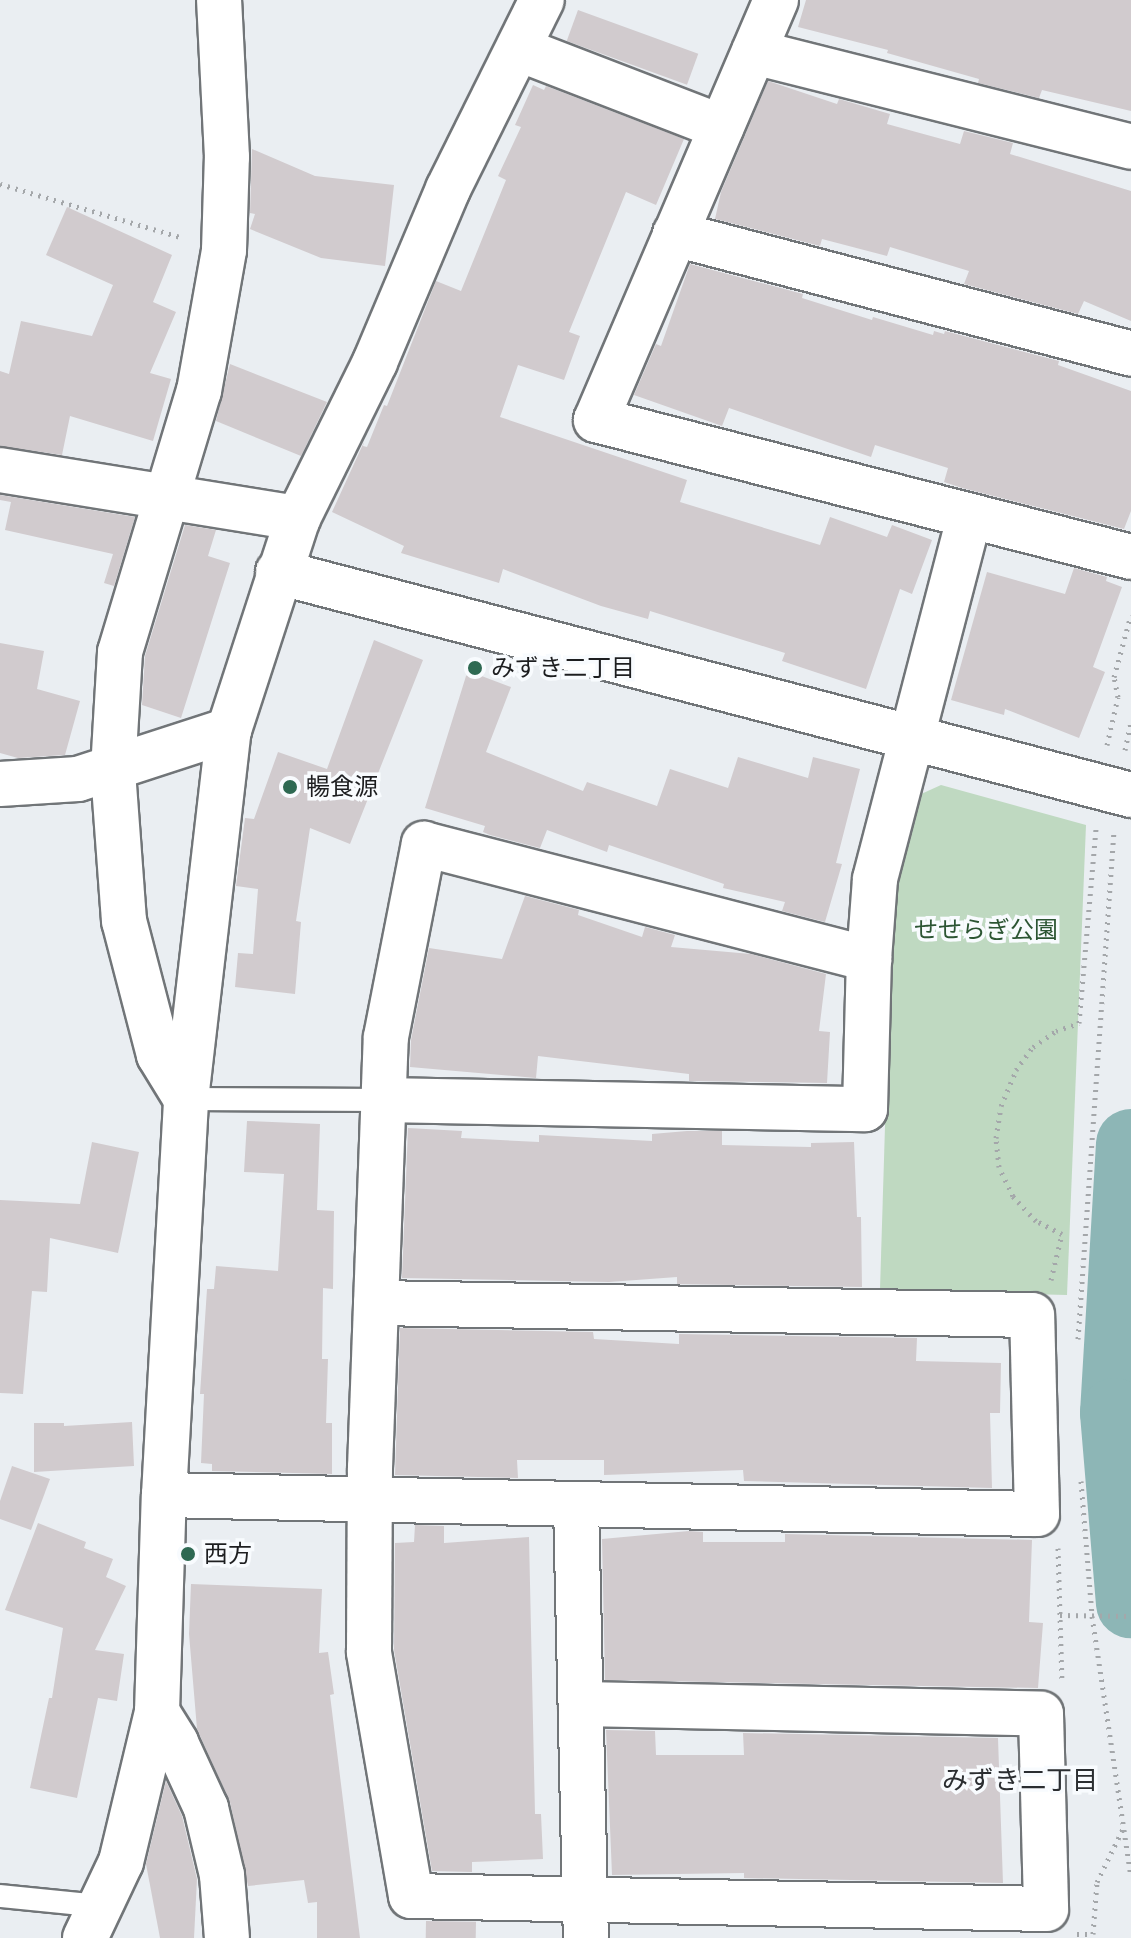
<!DOCTYPE html>
<meta charset="utf-8">
<style>
body{margin:0}
#map{position:relative;width:1131px;height:1938px;overflow:hidden;background:#eaeef2;font-family:Helvetica,"Noto Sans JP",sans-serif}
div>[style]{position:absolute}
[style*='--x']{left:calc(var(--x)*1px);top:calc(var(--y)*1px);width:calc(var(--w)*1px);rotate:calc(var(--a)*1deg)}
.green>*{inset:0;background:#bfd9c1}
.river>*{height:70px;margin:-35px;padding:0 35px;transform-origin:35px;border-radius:35px;background:#8db6b6}
.building>*{inset:0;background:#d1cbce;transform-origin:0 0}
.path>*{height:5px;margin-top:-2.5px;transform-origin:0;background:repeating-linear-gradient(90deg,#a4a7aa 0 2px,transparent 0 8px)}
.roads{filter:drop-shadow(2px 0 #717578) drop-shadow(-2px 0 #717578) drop-shadow(0 2px #717578) drop-shadow(0 -2px #717578)}
.lane>*{height:22px;margin:-11px;padding:0 11px;transform-origin:11px;border-radius:11px;background:#fff}
.street>*{height:44px;margin:-22px;padding:0 22px;transform-origin:22px;border-radius:22px;background:#fff}
.secondary>*{height:44px;margin:-22px;padding:0 22px;transform-origin:22px;border-radius:22px;background:#fff}
.dots>*{width:22px;height:22px;translate:-50% -50%;box-sizing:border-box;border:4px solid #f8fbfe;border-radius:50%}
span{translate:-50% -50%;white-space:nowrap;text-align:center;line-height:1.15;-webkit-text-stroke:7px #f8fbfe;paint-order:stroke}
.poi-label{font-size:24px;color:#1d1e20}
.left{translate:0 -50%;text-align:left}
.park-label{font-size:24px;color:#2c5533}
.neighbourhood-label{font-size:26px;color:#2b2e31}
</style>
<div id="map">
<div class="green">
<i style="clip-path:polygon(941px 785px,1086px 825px,1067px 1295px,880px 1290px,892px 898px,919px 795px)"></i>
</div>
<div class="river">
<i style="--x:1131;--y:1144;--w:269;--a:93.4"></i>
<i style="--x:1115;--y:1413;--w:191;--a:85.2"></i>
</div>
<div class="building">
<i style="clip-path:polygon(806px 0,1131px 0,1131px 111px,1042px 90px,1039px 98px,978px 83px,979px 79px,887px 53px,888px 50px,798px 27px)"></i>
<i style="left:578px;top:10px;width:128px;height:33px;rotate:20deg"></i>
<i style="clip-path:polygon(768px 81px,837px 104px,839px 99px,890px 114px,887px 124px,960px 144px,964px 131px,1013px 143px,1010px 154px,1131px 191px,1131px 321px,1084px 301px,1078px 314px,964px 284px,969px 271px,890px 247px,887px 256px,822px 239px,820px 246px,715px 219px,721px 192px)"></i>
<i style="clip-path:polygon(533px 85px,544px 90px,546px 86px,684px 139px,656px 205px,626px 192px,569px 332px,580px 336px,564px 380px,518px 365px,500px 417px,687px 480px,680px 502px,820px 545px,830px 517px,887px 537px,892px 525px,932px 540px,912px 594px,900px 589px,866px 689px,782px 661px,785px 653px,650px 611px,648px 619px,601px 606px,503px 569px,499px 583px,401px 553px,404px 546px,332px 512px,364px 442px,363px 446px,367px 447px,384px 405px,387px 406px,436px 281px,461px 291px,506px 180px,498px 176px,521px 127px,515px 125px)"></i>
<i style="clip-path:polygon(252px 149px,315px 176px,394px 185px,385px 266px,321px 258px,250px 229px,255px 214px,250px 213px)"></i>
<i style="clip-path:polygon(67px 207px,172px 255px,153px 302px,176px 312px,150px 373px,171px 379px,153px 441px,70px 416px,62px 455px,0 446px,0 371px,9px 374px,21px 321px,92px 336px,113px 285px,46px 255px)"></i>
<i style="clip-path:polygon(690px 264px,803px 294px,802px 298px,872px 320px,873px 317px,933px 335px,934px 331px,944px 334px,945px 331px,1059px 361px,1058px 365px,1131px 391px,1131px 511px,1124px 529px,962px 488px,944px 482px,948px 468px,875px 445px,871px 457px,729px 408px,722px 426px,634px 395px,656px 344px,661px 346px)"></i>
<i style="clip-path:polygon(230px 364px,327px 402px,301px 456px,216px 421px)"></i>
<i style="clip-path:polygon(0 495px,135px 517px,114px 586px,104px 583px,113px 554px,5px 530px,11px 502px,0 500px)"></i>
<i style="clip-path:polygon(185px 525px,216px 530px,208px 556px,230px 563px,181px 718px,142px 705px,145px 656px)"></i>
<i style="clip-path:polygon(1074px 568px,1107px 577px,1106px 581px,1122px 587px,1093px 667px,1105px 672px,1079px 738px,1005px 709px,1004px 715px,951px 700px,987px 572px,1065px 594px)"></i>
<i style="clip-path:polygon(374px 640px,423px 660px,350px 844px,310px 828px,296px 921px,301px 922px,295px 994px,235px 987px,238px 953px,253px 954px,258px 889px,236px 886px,245px 818px,254px 819px,278px 752px,327px 769px)"></i>
<i style="clip-path:polygon(0 643px,44px 651px,37px 689px,80px 701px,65px 755px,18px 758px,0 753px)"></i>
<i style="clip-path:polygon(471px 672px,511px 687px,486px 752px,583px 791px,587px 782px,657px 806px,670px 769px,728px 788px,738px 757px,808px 778px,813px 757px,860px 769px,836px 863px,842px 864px,825px 922px,782px 911px,785px 902px,723px 888px,724px 884px,609px 845px,607px 852px,547px 830px,540px 848px,490px 835px,483px 832px,485px 826px,425px 808px,466px 676px)"></i>
<i style="clip-path:polygon(525px 896px,579px 910px,578px 915px,642px 937px,645px 927px,675px 935px,671px 947px,751px 954px,826px 974px,819px 1031px,830px 1032px,827px 1083px,689px 1081px,689px 1074px,538px 1056px,536px 1078px,410px 1067px,411px 1040px,429px 948px,502px 959px)"></i>
<i style="clip-path:polygon(247px 1121px,320px 1124px,317px 1210px,334px 1211px,333px 1289px,323px 1288px,322px 1359px,328px 1359px,326px 1423px,332px 1423px,332px 1474px,212px 1471px,212px 1464px,201px 1463px,204px 1394px,200px 1394px,207px 1289px,214px 1289px,216px 1266px,278px 1271px,284px 1174px,244px 1172px)"></i>
<i style="clip-path:polygon(408px 1128px,462px 1131px,461px 1138px,539px 1142px,539px 1135px,652px 1141px,652px 1134px,687px 1131px,722px 1131px,722px 1145px,811px 1147px,811px 1143px,854px 1142px,857px 1217px,861px 1217px,862px 1287px,677px 1284px,677px 1277px,609px 1282px,402px 1278px)"></i>
<i style="clip-path:polygon(92px 1142px,139px 1152px,118px 1253px,50px 1238px,47px 1292px,32px 1291px,23px 1394px,0 1393px,0 1200px,80px 1204px)"></i>
<i style="clip-path:polygon(400px 1328px,593px 1332px,594px 1339px,679px 1344px,679px 1334px,917px 1338px,916px 1361px,1001px 1363px,1000px 1413px,990px 1413px,992px 1488px,744px 1481px,743px 1470px,604px 1475px,604px 1460px,517px 1460px,518px 1478px,395px 1475px)"></i>
<i style="clip-path:polygon(132px 1422px,134px 1466px,34px 1472px,34px 1423px,64px 1423px,64px 1426px)"></i>
<i style="clip-path:polygon(12px 1466px,50px 1479px,31px 1530px,0 1519px,0 1501px)"></i>
<i style="clip-path:polygon(38px 1523px,86px 1542px,84px 1548px,113px 1559px,106px 1577px,126px 1586px,95px 1650px,124px 1654px,117px 1701px,98px 1698px,77px 1798px,30px 1788px,49px 1698px,52px 1698px,63px 1628px,5px 1610px)"></i>
<i style="clip-path:polygon(415px 1525px,444px 1526px,444px 1543px,529px 1537px,535px 1814px,541px 1814px,543px 1859px,472px 1862px,472px 1872px,432px 1871px,394px 1650px,395px 1543px,414px 1542px)"></i>
<i style="clip-path:polygon(689px 1531px,703px 1532px,703px 1542px,785px 1542px,785px 1534px,1032px 1540px,1029px 1622px,1043px 1623px,1038px 1688px,605px 1680px,602px 1539px)"></i>
<i style="clip-path:polygon(191px 1584px,322px 1589px,319px 1653px,328px 1652px,334px 1694px,330px 1695px,360px 1938px,317px 1938px,317px 1902px,308px 1903px,304px 1880px,248px 1886px,230px 1802px,197px 1729px,189px 1634px)"></i>
<i style="clip-path:polygon(606px 1730px,655px 1731px,656px 1755px,744px 1755px,743px 1733px,998px 1738px,1003px 1883px,744px 1878px,744px 1873px,612px 1875px)"></i>
<i style="clip-path:polygon(166px 1781px,182px 1816px,197px 1879px,194px 1938px,160px 1938px,146px 1864px)"></i>
<i style="left:426px;top:1921px;width:50px;height:17px;rotate:1deg"></i>
</div>
<div class="path">
<i style="--x:0;--y:184;--w:191;--a:16.4"></i>
<i style="--x:1107;--y:745;--w:49;--a:-77.1"></i>
<i style="--x:1118;--y:697;--w:20;--a:-101"></i>
<i style="--x:1114;--y:677;--w:64;--a:-74.7"></i>
<i style="--x:1125;--y:750;--w:30;--a:-78"></i>
<i style="--x:1051;--y:1280;--w:47;--a:-76.6"></i>
<i style="--x:1062;--y:1234;--w:29;--a:-153"></i>
<i style="--x:1036;--y:1221;--w:34;--a:-133"></i>
<i style="--x:1013;--y:1196;--w:32;--a:-116"></i>
<i style="--x:999;--y:1167;--w:29;--a:-96"></i>
<i style="--x:996;--y:1138;--w:32;--a:-81"></i>
<i style="--x:1001;--y:1106;--w:39;--a:-67"></i>
<i style="--x:1016;--y:1070;--w:29;--a:-54"></i>
<i style="--x:1033;--y:1047;--w:28;--a:-35"></i>
<i style="--x:1056;--y:1031;--w:24;--a:-19"></i>
<i style="--x:1079;--y:1023;--w:197;--a:-85"></i>
<i style="--x:1078;--y:1339;--w:510;--a:-85.95"></i>
<i style="--x:1081;--y:1481;--w:135;--a:85.3"></i>
<i style="--x:1092;--y:1616;--w:264;--a:81.5"></i>
<i style="--x:1058;--y:1548;--w:134;--a:88.3"></i>
<i style="--x:1060;--y:1615;--w:71;--a:0.8"></i>
<i style="--x:1077;--y:1934;--w:16;--a:0"></i>
<i style="--x:1093;--y:1934;--w:52;--a:-85.6"></i>
<i style="--x:1097;--y:1882;--w:61;--a:-63.9"></i>
</div>
<div class="roads">
<div class="lane">
<i style="--x:186;--y:1099;--w:197;--a:0.3"></i>
<i style="--x:0;--y:1896;--w:101;--a:5.7"></i>
</div>
<div class="street">
<i style="--x:776;--y:0;--w:457;--a:113.2"></i>
<i style="--x:596;--y:420;--w:552;--a:14.36"></i>
<i style="--x:519;--y:49;--w:217;--a:21.1"></i>
<i style="--x:754;--y:52;--w:389;--a:14.1"></i>
<i style="--x:675;--y:234;--w:472;--a:14.7"></i>
<i style="--x:0;--y:470;--w:302;--a:9.2"></i>
<i style="--x:0;--y:784;--w:78;--a:-3.7"></i>
<i style="--x:78;--y:779;--w:159;--a:-18"></i>
<i style="--x:186;--y:1099;--w:52;--a:-121.5"></i>
<i style="--x:159;--y:1055;--w:138;--a:-104.6"></i>
<i style="--x:124;--y:921;--w:151;--a:-94.2"></i>
<i style="--x:113;--y:770;--w:118;--a:-86.6"></i>
<i style="--x:120;--y:652;--w:273;--a:-73.2"></i>
<i style="--x:199;--y:391;--w:143;--a:-79.9"></i>
<i style="--x:224;--y:250;--w:93;--a:-88.2"></i>
<i style="--x:227;--y:157;--w:157;--a:-92.9"></i>
<i style="--x:383;--y:1100;--w:482;--a:1.1"></i>
<i style="--x:865;--y:1109;--w:150;--a:-88.5"></i>
<i style="--x:869;--y:959;--w:80;--a:-85.7"></i>
<i style="--x:875;--y:879;--w:373;--a:-75.4"></i>
<i style="--x:164;--y:1495;--w:873;--a:1.25"></i>
<i style="--x:1037;--y:1514;--w:199;--a:-91.4"></i>
<i style="--x:1032;--y:1315;--w:656;--a:-178.95"></i>
<i style="--x:576;--y:1504;--w:434;--a:88.7"></i>
<i style="--x:581;--y:1704;--w:460;--a:1.2"></i>
<i style="--x:1041;--y:1714;--w:195;--a:88.5"></i>
<i style="--x:1046;--y:1909;--w:635;--a:-178.83"></i>
<i style="--x:411;--y:1896;--w:248;--a:-99.8"></i>
<i style="--x:369;--y:1652;--w:184;--a:-89.7"></i>
<i style="--x:370;--y:1468;--w:431;--a:-87.9"></i>
<i style="--x:386;--y:1037;--w:197;--a:-78.9"></i>
<i style="--x:424;--y:844;--w:460;--a:14.5"></i>
<i style="--x:157;--y:1712;--w:36;--a:58"></i>
<i style="--x:176;--y:1743;--w:72;--a:65.2"></i>
<i style="--x:206;--y:1808;--w:69;--a:76.6"></i>
<i style="--x:222;--y:1875;--w:63;--a:85.5"></i>
</div>
<div class="secondary">
<i style="--x:278;--y:572;--w:882;--a:14.65"></i>
<i style="--x:85;--y:1938;--w:84;--a:-64.7"></i>
<i style="--x:121;--y:1862;--w:154;--a:-76.5"></i>
<i style="--x:157;--y:1712;--w:217;--a:-88.2"></i>
<i style="--x:164;--y:1495;--w:397;--a:-86.8"></i>
<i style="--x:186;--y:1099;--w:371;--a:-83.4"></i>
<i style="--x:229;--y:730;--w:223;--a:-72"></i>
<i style="--x:298;--y:518;--w:174;--a:-63.7"></i>
<i style="--x:375;--y:362;--w:188;--a:-67.1"></i>
<i style="--x:448;--y:189;--w:211;--a:-63.6"></i>
</div>
</div>
<div class="dots">
<i style="left:475px;top:668px;background:#2e6952"></i>
<i style="left:290px;top:787px;background:#2e6952"></i>
<i style="left:188px;top:1554px;background:#2e6952"></i>
</div>
<div class="poi-label">
<span class="left" style="left:491px;top:668px">みずき二丁目</span>
<span class="left" style="left:306px;top:787px">暢食源</span>
<span class="left" style="left:204px;top:1554px">西方</span>
</div>
<div class="park-label">
<span style="left:986px;top:930px">せせらぎ公園</span>
</div>
<div class="neighbourhood-label">
<span style="left:1020px;top:1781px">みずき二丁目</span>
</div>
</div>
